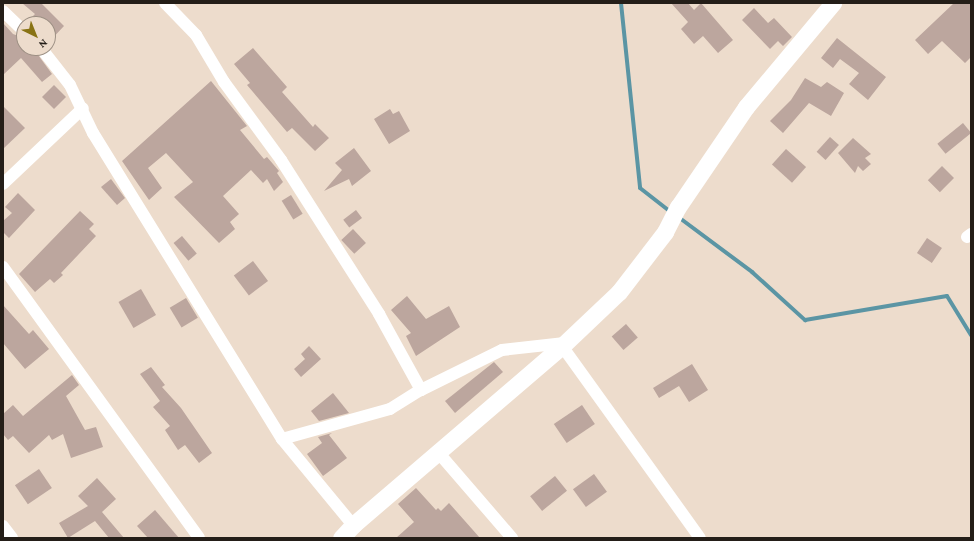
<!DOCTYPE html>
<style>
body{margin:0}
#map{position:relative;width:974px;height:541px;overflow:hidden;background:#eddccc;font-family:"Crimson Pro",serif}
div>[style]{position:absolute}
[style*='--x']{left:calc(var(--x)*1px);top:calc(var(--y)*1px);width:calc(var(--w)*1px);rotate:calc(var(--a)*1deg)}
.stream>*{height:4px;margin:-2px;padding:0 2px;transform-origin:2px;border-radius:2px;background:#5b95a4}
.building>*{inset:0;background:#bca69e;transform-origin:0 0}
.street>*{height:12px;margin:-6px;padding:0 6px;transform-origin:6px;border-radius:6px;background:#fff}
.secondary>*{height:17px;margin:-8.5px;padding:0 8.5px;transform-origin:8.5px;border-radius:8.5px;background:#fff}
span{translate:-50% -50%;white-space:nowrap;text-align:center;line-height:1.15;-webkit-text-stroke:3.5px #eddccc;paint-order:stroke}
.frame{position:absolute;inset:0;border:4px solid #241e18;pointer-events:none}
.north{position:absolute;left:16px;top:16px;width:40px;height:40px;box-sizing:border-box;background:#eddccc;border:1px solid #9d9084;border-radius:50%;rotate:137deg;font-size:11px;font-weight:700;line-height:16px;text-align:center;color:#241e18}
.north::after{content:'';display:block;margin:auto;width:14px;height:18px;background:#897315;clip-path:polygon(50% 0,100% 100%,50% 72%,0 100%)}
</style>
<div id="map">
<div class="stream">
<i style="--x:621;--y:3;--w:186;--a:84.1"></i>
<i style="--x:640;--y:188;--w:39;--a:38"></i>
<i style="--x:677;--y:216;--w:94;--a:36.7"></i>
<i style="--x:752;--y:272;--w:72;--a:42.2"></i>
<i style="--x:805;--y:320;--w:144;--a:-9.6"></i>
<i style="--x:947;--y:296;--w:46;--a:58.4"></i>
</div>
<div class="building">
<i style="clip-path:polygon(22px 3px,41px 3px,64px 26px,48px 43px,48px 24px,37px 24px,31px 18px,35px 14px)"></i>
<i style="clip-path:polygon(671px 3px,688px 3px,694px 10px,701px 3px,733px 40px,718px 53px,703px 36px,694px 44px,681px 29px,688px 22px)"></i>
<i style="clip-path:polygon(954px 3px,971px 3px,971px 57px,965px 63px,942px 41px,928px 54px,915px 40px)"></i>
<i style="clip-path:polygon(754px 8px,768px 23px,774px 18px,792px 37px,783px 46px,778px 41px,770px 49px,742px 20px)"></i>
<i style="clip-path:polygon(3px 23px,13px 34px,24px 38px,24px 48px,33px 48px,52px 74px,42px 82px,21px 58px,3px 75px)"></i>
<i style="clip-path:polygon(837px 38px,886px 77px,868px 100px,849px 84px,859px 73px,840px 59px,833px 68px,821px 58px)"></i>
<i style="clip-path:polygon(253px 48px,287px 87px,282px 92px,313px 127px,315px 124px,329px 138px,315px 151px,292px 128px,287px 132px,247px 85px,250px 83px,234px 64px)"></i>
<i style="clip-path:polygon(805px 78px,821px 87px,827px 82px,844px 93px,831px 116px,809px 103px,783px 133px,770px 121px,791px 100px)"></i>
<i style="clip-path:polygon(211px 81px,247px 126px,240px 130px,264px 159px,267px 157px,279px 171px,277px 173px,283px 182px,274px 191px,267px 179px,263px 183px,251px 170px,223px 196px,239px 214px,230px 222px,235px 229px,219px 243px,174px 197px,193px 182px,166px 153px,148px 168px,162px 188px,149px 200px,122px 161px)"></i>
<i style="left:54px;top:85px;width:17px;height:17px;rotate:45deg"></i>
<i style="clip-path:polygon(3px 106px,25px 128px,3px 149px)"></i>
<i style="clip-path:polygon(390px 109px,393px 114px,399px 111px,410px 131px,389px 144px,374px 119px)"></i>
<i style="left:963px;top:123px;width:13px;height:33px;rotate:51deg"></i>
<i style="left:830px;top:137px;width:12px;height:20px;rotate:42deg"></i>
<i style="clip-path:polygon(853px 138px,871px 154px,865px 158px,871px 164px,863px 171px,858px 166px,855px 173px,838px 153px)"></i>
<i style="clip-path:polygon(354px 148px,371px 171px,352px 186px,349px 179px,324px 191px,342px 170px,335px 163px)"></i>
<i style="left:786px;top:149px;width:27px;height:21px;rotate:42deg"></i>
<i style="left:942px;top:166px;width:17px;height:20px;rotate:45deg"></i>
<i style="clip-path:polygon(111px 179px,125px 198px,117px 205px,101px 187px)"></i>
<i style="clip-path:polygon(18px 193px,35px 210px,9px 238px,3px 232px,3px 221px,12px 213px,5px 207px)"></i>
<i style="left:291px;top:195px;width:22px;height:11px;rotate:58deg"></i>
<i style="left:356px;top:210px;width:10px;height:16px;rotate:53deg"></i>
<i style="clip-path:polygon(80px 211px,94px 224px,89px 229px,96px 236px,61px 273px,63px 275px,54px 283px,50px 279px,35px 292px,19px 274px)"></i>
<i style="left:353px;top:229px;width:19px;height:16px;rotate:47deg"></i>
<i style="left:182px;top:236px;width:23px;height:11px;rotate:50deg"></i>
<i style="left:927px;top:238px;width:18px;height:18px;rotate:34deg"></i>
<i style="left:253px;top:261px;width:25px;height:24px;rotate:53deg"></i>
<i style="left:141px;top:289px;width:30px;height:26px;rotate:60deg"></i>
<i style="clip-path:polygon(407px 296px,426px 319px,449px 306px,460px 327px,416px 356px,406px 336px,411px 333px,391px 310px)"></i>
<i style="left:186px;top:298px;width:23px;height:19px;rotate:59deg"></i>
<i style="clip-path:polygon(3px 305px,29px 334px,33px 330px,49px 349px,25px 369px,3px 343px)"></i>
<i style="left:626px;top:324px;width:18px;height:19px;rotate:49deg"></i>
<i style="clip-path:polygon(309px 346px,321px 359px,301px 377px,294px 369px,305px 359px,301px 354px)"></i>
<i style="clip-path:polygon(494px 362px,503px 372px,455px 413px,445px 401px)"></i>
<i style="clip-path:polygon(692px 364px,708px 390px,689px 402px,679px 386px,659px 398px,653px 388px)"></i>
<i style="clip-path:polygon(151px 367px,165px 385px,162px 387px,181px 408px,212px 453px,199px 463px,185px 445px,178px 450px,165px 430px,170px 426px,153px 407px,160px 401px,140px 374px)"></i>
<i style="clip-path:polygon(72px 375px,79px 385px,66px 396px,85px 430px,96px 427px,103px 447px,71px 458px,63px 434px,52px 440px,49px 435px,29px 453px,13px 436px,8px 440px,3px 434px,3px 414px,13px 405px,23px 416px)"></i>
<i style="clip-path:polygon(333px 393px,349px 413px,319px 421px,311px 411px)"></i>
<i style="left:582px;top:405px;width:23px;height:34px;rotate:56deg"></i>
<i style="clip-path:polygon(332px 433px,329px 435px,347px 458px,323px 476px,307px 454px,322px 443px,318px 437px)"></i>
<i style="left:39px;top:469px;width:23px;height:29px;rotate:56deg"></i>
<i style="left:594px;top:474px;width:22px;height:26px;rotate:54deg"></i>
<i style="left:555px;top:476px;width:19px;height:32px;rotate:51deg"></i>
<i style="clip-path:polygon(97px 478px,116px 499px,102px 512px,124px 538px,109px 538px,95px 521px,68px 538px,59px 523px,88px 506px,78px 496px)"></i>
<i style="clip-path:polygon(416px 488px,436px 510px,438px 508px,441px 511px,449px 503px,480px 538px,396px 538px,414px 522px,398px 504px)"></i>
<i style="clip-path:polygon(155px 510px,179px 538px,148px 538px,137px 526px)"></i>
</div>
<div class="street">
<i style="--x:165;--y:3;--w:45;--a:45.9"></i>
<i style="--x:196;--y:35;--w:55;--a:59.2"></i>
<i style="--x:224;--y:82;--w:97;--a:53.8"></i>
<i style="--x:281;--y:160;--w:183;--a:57.5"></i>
<i style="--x:379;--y:314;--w:87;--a:61.1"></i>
<i style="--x:3;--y:11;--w:29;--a:44"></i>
<i style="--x:41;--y:48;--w:47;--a:51.9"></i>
<i style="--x:70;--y:85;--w:53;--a:64.4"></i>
<i style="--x:93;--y:133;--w:360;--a:58.3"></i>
<i style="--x:282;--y:439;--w:112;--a:50.5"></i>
<i style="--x:3;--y:184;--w:110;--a:-43.5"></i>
<i style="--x:967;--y:237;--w:5;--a:-37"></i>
<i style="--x:3;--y:267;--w:334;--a:54.1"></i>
<i style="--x:562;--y:346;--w:236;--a:54.3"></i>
<i style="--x:282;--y:439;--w:112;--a:-15.5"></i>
<i style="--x:390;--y:409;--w:36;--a:-32"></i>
<i style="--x:421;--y:390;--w:90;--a:-26.3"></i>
<i style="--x:502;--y:350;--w:63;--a:-6.3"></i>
<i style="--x:437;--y:451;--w:115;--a:49.2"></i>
<i style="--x:3;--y:526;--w:15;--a:53"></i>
</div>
<div class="secondary">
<i style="--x:341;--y:538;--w:18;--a:-47"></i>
<i style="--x:353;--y:525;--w:275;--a:-40.6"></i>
<i style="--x:562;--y:346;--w:79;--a:-43.5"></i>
<i style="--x:619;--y:292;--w:76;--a:-52.5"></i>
<i style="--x:665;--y:232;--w:28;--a:-63"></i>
<i style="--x:678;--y:207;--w:121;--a:-55.8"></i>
<i style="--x:746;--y:107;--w:136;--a:-50.1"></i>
</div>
<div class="frame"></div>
<div class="north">N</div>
</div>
